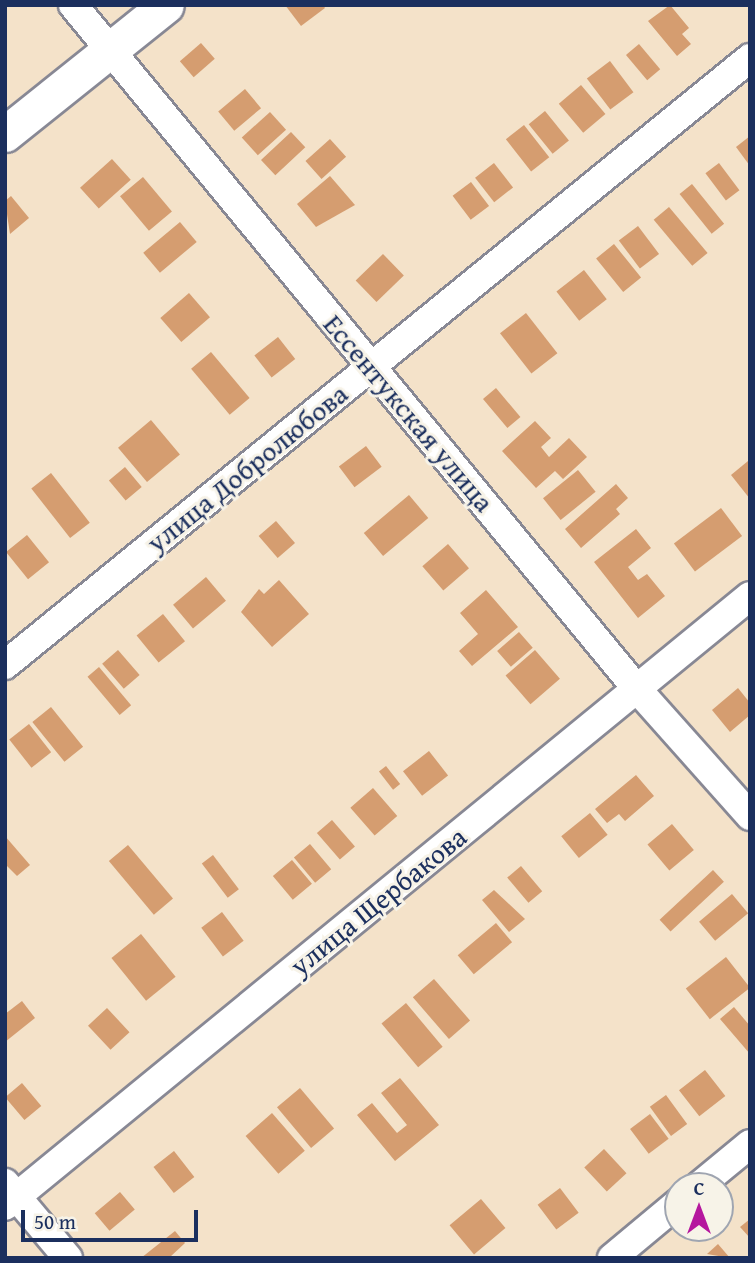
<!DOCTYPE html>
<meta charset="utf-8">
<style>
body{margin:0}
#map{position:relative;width:755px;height:1263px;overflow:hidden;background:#f4e2c9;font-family:"Gentium Book Plus",serif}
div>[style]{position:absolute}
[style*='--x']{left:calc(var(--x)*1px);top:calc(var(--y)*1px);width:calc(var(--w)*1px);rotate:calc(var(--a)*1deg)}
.building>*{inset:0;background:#d59d70;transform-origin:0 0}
.roads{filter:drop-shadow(2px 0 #888894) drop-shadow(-2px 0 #888894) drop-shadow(0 2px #888894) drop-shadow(0 -2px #888894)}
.minor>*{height:28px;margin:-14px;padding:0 14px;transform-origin:14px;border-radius:14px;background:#fff}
.tertiary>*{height:35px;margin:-17.5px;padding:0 17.5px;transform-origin:17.5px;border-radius:17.5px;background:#fff}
span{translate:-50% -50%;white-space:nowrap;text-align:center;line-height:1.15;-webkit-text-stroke:6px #f7f3e8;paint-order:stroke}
.street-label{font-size:28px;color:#1b2f5e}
.frame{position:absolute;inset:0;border:7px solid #1b2f5e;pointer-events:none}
.north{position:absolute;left:664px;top:1172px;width:70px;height:70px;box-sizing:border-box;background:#f7f3e8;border:2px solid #9fa5b1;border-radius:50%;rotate:0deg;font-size:19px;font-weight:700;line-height:28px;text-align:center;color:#1b2f5e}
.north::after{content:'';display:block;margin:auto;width:24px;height:32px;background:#b5179e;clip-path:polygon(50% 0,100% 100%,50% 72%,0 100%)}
.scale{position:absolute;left:21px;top:1210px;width:177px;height:32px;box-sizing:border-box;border:4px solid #1b2f5e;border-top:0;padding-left:9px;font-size:21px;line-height:24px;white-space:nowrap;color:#1b2f5e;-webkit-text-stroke:5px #f7f3e8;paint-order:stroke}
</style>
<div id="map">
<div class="building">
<i style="clip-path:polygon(285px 5px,323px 5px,325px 8px,301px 26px)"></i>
<i style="clip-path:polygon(670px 5px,689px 28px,682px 34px,691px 44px,677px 56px,648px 21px)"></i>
<i style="left:201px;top:43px;width:21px;height:28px;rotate:49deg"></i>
<i style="left:639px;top:44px;width:33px;height:17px;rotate:50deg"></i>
<i style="left:610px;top:61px;width:39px;height:29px;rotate:53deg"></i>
<i style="left:581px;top:85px;width:38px;height:29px;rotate:50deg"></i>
<i style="left:245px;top:89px;width:25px;height:35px;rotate:50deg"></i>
<i style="left:545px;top:111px;width:38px;height:21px;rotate:51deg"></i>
<i style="left:270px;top:112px;width:24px;height:38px;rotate:48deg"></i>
<i style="left:524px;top:125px;width:41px;height:23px;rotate:52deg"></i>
<i style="left:291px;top:132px;width:21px;height:41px;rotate:47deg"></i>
<i style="clip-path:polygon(750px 136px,750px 166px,736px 147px)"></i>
<i style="left:330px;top:139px;width:24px;height:33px;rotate:48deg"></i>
<i style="left:112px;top:159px;width:28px;height:43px;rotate:48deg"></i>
<i style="left:494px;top:163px;width:31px;height:24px;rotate:52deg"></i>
<i style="left:719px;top:163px;width:34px;height:17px;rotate:53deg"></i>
<i style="clip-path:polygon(330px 176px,355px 205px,316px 227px,297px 204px)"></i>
<i style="left:143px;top:177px;width:45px;height:30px;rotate:50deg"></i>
<i style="left:471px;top:182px;width:30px;height:23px;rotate:53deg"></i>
<i style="left:692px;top:184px;width:51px;height:16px;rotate:51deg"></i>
<i style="clip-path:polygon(11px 196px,29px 218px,10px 234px,5px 201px)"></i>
<i style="left:669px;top:207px;width:60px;height:20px;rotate:50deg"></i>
<i style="left:180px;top:222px;width:26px;height:48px;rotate:50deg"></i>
<i style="left:638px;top:226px;width:35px;height:24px;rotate:53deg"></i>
<i style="left:614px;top:244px;width:43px;height:23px;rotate:51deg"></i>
<i style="left:383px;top:254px;width:30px;height:38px;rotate:46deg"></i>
<i style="left:584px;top:270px;width:37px;height:35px;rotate:52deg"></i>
<i style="left:189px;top:293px;width:32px;height:38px;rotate:49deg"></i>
<i style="left:526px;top:313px;width:51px;height:33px;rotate:52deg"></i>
<i style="left:278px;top:337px;width:28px;height:30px;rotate:52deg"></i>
<i style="left:211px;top:352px;width:60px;height:26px;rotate:50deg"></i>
<i style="left:496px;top:388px;width:38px;height:17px;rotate:50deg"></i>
<i style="left:151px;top:420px;width:45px;height:43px;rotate:50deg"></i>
<i style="clip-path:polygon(535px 421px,551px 438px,541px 447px,549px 457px,569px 438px,587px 457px,563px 479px,555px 471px,536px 488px,502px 451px)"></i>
<i style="left:366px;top:446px;width:26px;height:34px;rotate:53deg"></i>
<i style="clip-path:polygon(748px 461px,750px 464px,750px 499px,731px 475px)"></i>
<i style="left:125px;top:467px;width:26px;height:21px;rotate:50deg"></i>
<i style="left:578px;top:470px;width:28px;height:45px;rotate:51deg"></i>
<i style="left:51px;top:473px;width:63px;height:25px;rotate:52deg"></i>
<i style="clip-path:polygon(616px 484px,628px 498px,616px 509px,620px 514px,581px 548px,565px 529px)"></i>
<i style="left:409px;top:495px;width:30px;height:59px;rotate:50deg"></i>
<i style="left:721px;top:508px;width:35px;height:59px;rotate:53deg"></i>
<i style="left:276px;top:521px;width:29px;height:23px;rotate:49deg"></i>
<i style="clip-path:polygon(636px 529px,651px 548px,628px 567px,638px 580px,647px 574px,665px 596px,638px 618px,594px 562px)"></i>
<i style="left:27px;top:535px;width:35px;height:27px;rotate:51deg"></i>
<i style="left:448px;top:544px;width:32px;height:34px;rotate:49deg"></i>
<i style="left:206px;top:577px;width:31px;height:43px;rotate:50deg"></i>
<i style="clip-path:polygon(279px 580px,309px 614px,272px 647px,241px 612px,259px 589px,264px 594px)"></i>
<i style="clip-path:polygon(486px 590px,518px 627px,472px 666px,459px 651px,478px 634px,460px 613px)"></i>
<i style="left:163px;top:614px;width:35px;height:34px;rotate:51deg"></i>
<i style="left:519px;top:632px;width:21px;height:29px;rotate:49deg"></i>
<i style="left:118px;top:650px;width:33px;height:21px;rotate:49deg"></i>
<i style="left:535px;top:650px;width:38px;height:39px;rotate:49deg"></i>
<i style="left:99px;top:667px;width:50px;height:15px;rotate:50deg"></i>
<i style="clip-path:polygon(738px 688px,750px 703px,750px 715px,730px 732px,712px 710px)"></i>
<i style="left:51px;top:707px;width:51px;height:24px;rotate:51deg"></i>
<i style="left:29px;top:724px;width:36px;height:25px;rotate:52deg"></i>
<i style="left:429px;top:751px;width:31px;height:33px;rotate:52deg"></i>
<i style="left:386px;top:766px;width:23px;height:9px;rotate:52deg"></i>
<i style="clip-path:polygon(636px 775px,654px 796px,625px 821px,619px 814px,607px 823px,595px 809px)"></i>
<i style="left:373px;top:788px;width:37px;height:30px;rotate:49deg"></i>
<i style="left:590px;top:813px;width:28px;height:37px;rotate:51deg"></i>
<i style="left:332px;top:820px;width:35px;height:20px;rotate:49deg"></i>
<i style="left:672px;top:824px;width:34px;height:32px;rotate:50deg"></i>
<i style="clip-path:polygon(5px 836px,30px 865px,17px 876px,5px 864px)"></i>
<i style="left:310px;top:844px;width:33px;height:21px;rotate:50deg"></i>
<i style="left:128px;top:845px;width:70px;height:25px;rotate:50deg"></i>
<i style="left:213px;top:855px;width:43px;height:14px;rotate:53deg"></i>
<i style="left:292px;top:860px;width:31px;height:25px;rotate:50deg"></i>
<i style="left:521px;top:866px;width:33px;height:18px;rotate:50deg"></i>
<i style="left:713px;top:870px;width:16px;height:73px;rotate:47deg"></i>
<i style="clip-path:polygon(494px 890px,525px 919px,509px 932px,482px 900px)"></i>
<i style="left:732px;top:894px;width:25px;height:43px;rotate:50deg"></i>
<i style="left:222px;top:912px;width:36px;height:26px;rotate:53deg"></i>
<i style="left:496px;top:923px;width:25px;height:50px;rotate:50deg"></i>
<i style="left:141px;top:934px;width:55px;height:38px;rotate:51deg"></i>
<i style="left:726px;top:957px;width:39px;height:51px;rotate:52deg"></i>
<i style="left:434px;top:979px;width:55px;height:28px;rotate:49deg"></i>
<i style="clip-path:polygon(22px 1001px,35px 1018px,5px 1042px,5px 1014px)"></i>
<i style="left:406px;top:1003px;width:57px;height:32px;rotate:50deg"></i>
<i style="clip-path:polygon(734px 1007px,750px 1026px,750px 1054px,720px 1019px)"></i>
<i style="left:107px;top:1008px;width:33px;height:26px;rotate:47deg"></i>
<i style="left:705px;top:1070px;width:33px;height:33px;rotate:52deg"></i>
<i style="clip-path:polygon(400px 1078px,439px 1125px,395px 1161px,357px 1115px,372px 1103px,397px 1133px,407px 1125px,381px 1093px)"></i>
<i style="left:22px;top:1083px;width:30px;height:22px;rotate:50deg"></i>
<i style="left:300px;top:1088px;width:53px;height:30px;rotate:50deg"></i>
<i style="left:666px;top:1095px;width:36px;height:20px;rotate:54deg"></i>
<i style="left:272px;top:1113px;width:50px;height:35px;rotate:49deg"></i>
<i style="left:650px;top:1114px;width:31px;height:25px;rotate:53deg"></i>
<i style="left:604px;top:1149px;width:33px;height:27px;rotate:47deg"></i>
<i style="left:174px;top:1151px;width:33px;height:26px;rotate:52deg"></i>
<i style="left:560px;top:1188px;width:31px;height:28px;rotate:53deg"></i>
<i style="left:120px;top:1192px;width:23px;height:33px;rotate:50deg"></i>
<i style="left:481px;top:1199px;width:38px;height:41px;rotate:50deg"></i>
<i style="clip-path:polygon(750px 1219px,750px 1238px,740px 1227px)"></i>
<i style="clip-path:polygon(175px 1231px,185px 1243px,169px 1258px,141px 1258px)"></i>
<i style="clip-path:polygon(718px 1244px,730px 1258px,707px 1254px)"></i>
</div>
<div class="roads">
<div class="minor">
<i style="--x:73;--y:5;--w:887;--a:50.49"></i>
<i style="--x:637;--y:689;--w:170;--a:48.3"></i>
<i style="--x:5;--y:665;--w:961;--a:-39.17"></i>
<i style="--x:5;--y:1183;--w:98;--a:50"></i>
<i style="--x:699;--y:1186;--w:66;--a:-39.5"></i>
<i style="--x:5;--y:1206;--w:963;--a:-39.31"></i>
<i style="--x:612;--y:1258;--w:86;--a:-39.8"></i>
</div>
<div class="tertiary">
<i style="--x:5;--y:134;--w:206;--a:-38.7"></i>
</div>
</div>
<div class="street-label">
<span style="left:409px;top:413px;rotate:50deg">Ессентукская улица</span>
<span style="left:247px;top:468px;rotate:-39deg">улица Добролюбова</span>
<span style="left:378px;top:901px;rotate:-39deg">улица Щербакова</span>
</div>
<div class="frame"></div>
<div class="north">С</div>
<div class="scale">50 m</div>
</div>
